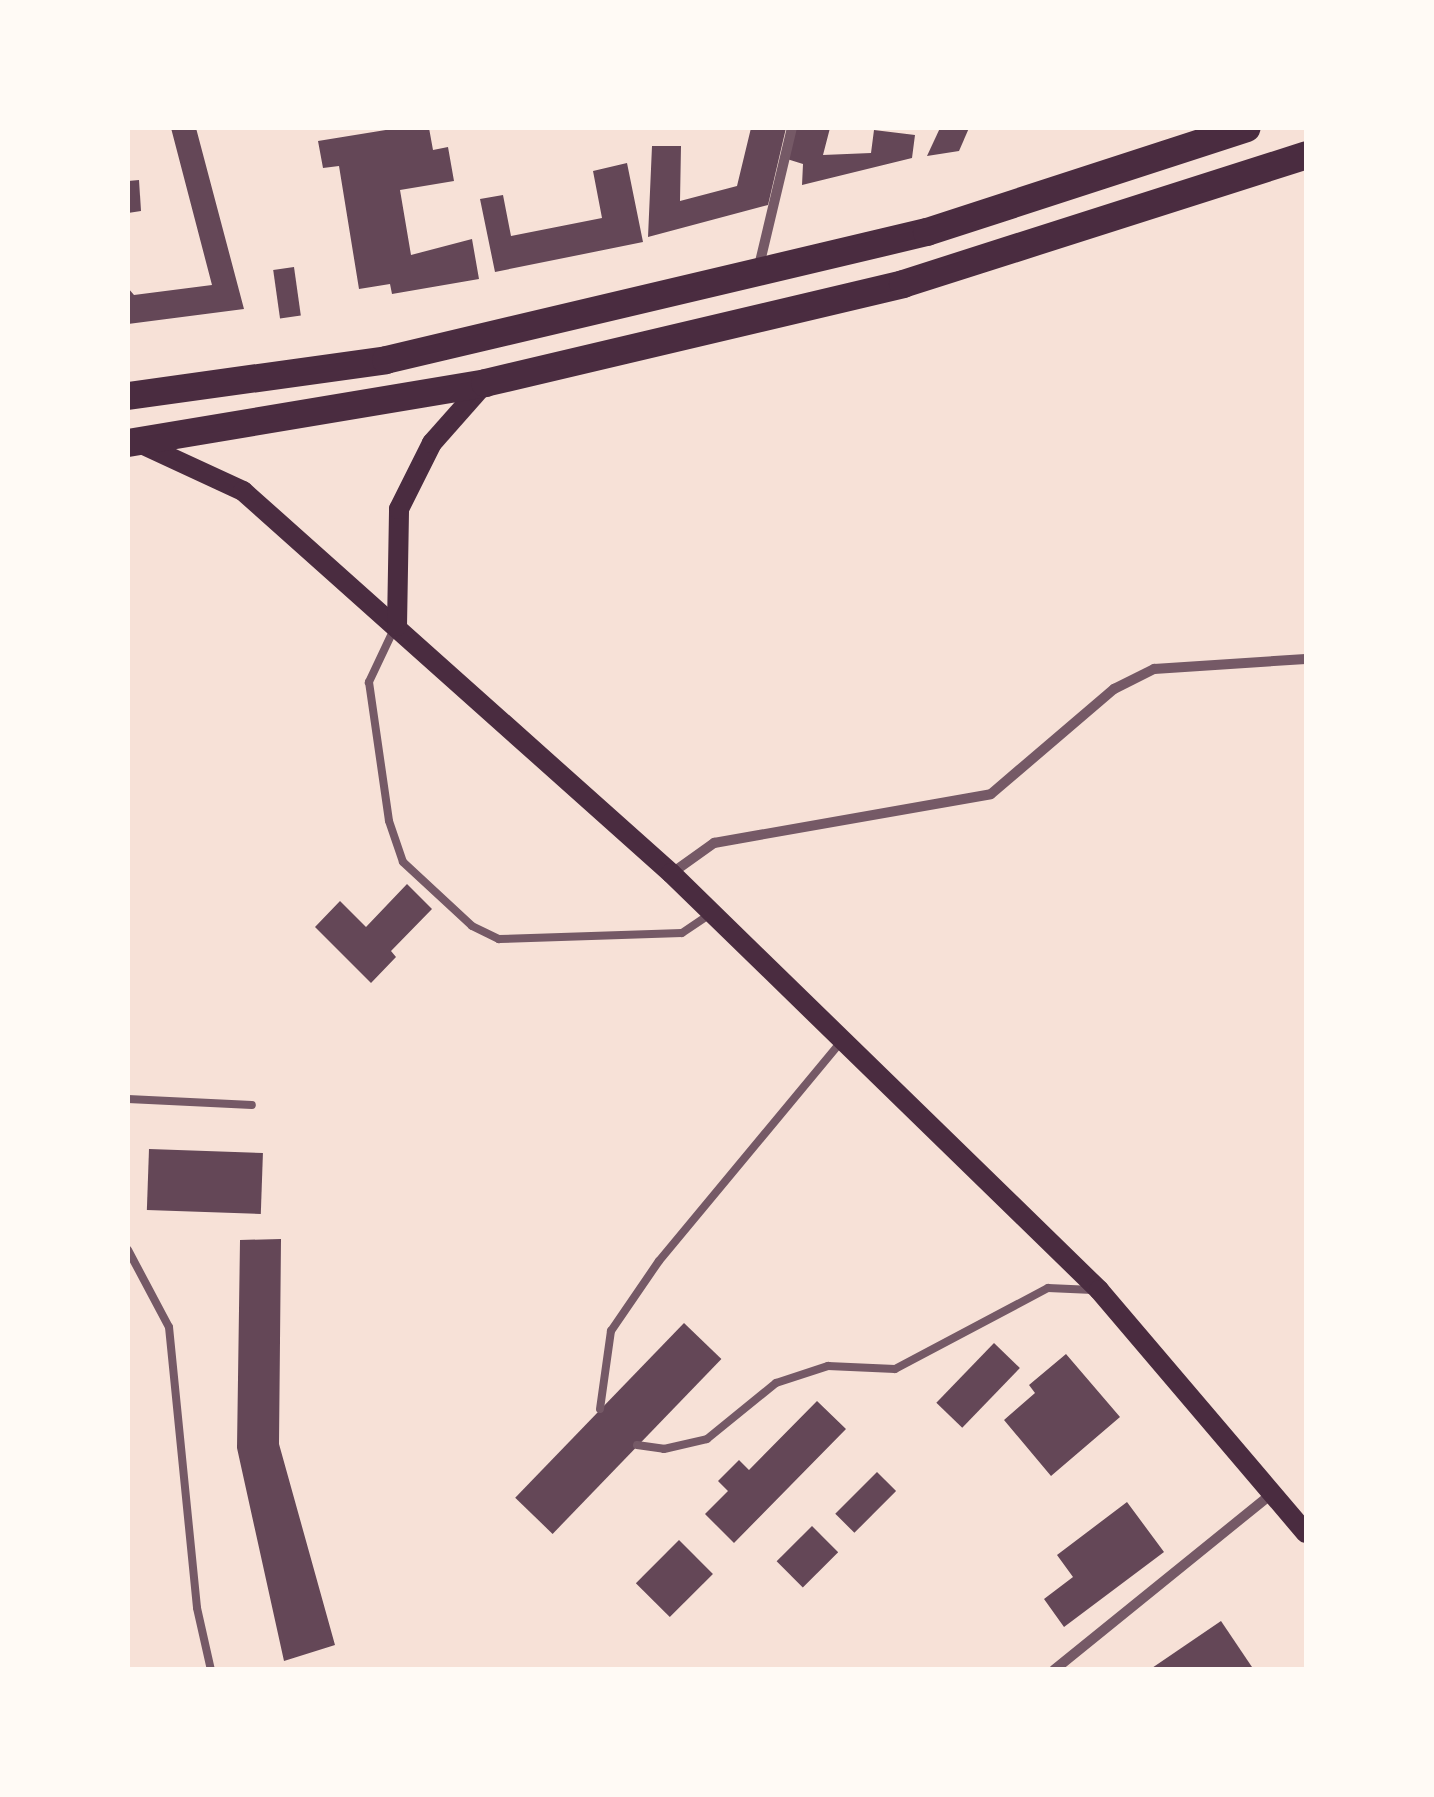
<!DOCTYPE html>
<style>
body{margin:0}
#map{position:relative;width:1434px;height:1797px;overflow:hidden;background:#f7e1d7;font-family:"Crimson Pro",serif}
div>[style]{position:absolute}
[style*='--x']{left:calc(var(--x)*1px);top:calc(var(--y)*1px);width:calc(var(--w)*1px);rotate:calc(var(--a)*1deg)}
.building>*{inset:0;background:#644757;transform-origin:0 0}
.service>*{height:8px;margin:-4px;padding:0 4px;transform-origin:4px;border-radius:4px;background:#755966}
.minor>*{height:10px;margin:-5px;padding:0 5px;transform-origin:5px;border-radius:5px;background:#755966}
.secondary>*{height:20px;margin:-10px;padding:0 10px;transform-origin:10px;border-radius:10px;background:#4a2c40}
.trunk>*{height:28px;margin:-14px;padding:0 14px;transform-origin:14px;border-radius:14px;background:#4a2c40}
span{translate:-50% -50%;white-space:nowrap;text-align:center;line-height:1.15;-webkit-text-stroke:9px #fffaf5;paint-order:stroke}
.frame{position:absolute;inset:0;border:130px solid #fffaf5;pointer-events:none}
</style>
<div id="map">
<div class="building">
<i style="clip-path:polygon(171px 128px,196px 128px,244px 309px,128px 324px,128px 288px,134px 295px,212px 285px)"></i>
<i style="clip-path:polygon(398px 128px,429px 128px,433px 150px,448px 147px,454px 181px,400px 190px,411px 255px,472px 239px,479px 279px,392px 294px,390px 284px,359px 289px,339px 166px,323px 168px,318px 141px)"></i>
<i style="clip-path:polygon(751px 128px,786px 128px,768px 205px,648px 237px,652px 146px,681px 146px,680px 201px,737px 186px)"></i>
<i style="clip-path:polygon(796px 128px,830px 128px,823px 155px,871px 153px,874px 130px,915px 135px,912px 158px,802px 185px,803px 164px,787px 159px)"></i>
<i style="clip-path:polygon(940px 128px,969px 128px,959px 151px,927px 156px)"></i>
<i style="clip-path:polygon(627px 163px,643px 242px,495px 272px,480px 199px,503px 195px,511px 236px,602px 218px,593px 171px)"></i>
<i style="clip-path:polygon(139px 180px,141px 211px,128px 213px,128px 181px)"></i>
<i style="left:294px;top:267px;width:49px;height:21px;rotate:82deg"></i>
<i style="clip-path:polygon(407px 884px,432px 909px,391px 951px,396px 957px,371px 983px,315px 927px,340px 901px,366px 927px)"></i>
<i style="left:149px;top:1149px;width:114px;height:61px;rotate:2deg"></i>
<i style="clip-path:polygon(281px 1239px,279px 1444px,335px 1645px,284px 1661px,237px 1448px,240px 1240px)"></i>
<i style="left:684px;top:1323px;width:52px;height:243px;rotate:44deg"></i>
<i style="left:994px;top:1343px;width:36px;height:83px;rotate:44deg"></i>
<i style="clip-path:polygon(1066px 1354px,1120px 1417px,1051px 1476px,1004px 1420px,1035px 1393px,1029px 1385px)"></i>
<i style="clip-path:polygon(817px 1401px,846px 1429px,734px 1543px,705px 1514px,728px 1491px,718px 1481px,739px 1460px,749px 1470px)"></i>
<i style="left:877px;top:1472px;width:27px;height:59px;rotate:45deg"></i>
<i style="clip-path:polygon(1127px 1502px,1164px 1552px,1064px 1627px,1044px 1599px,1073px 1577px,1057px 1555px)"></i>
<i style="left:812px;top:1526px;width:37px;height:50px;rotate:45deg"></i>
<i style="left:679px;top:1540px;width:48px;height:61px;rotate:45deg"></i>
<i style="clip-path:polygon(1221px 1621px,1254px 1670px,1149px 1670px)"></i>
</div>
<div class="service">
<i style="--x:394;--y:629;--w:59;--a:115.3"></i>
<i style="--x:369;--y:682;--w:140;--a:81.8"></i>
<i style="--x:389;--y:821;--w:43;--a:71.1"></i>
<i style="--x:403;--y:862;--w:94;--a:42.8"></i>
<i style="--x:472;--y:926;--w:30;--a:26"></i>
<i style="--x:499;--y:939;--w:183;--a:-1.9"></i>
<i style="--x:682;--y:933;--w:36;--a:-34"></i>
<i style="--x:128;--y:1099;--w:124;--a:2.8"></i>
<i style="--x:128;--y:1250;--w:87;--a:62"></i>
<i style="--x:169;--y:1327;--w:282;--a:84.3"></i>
<i style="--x:197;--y:1608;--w:64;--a:77.3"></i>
<i style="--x:600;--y:1409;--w:79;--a:-82"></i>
<i style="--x:611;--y:1331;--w:85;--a:-55.6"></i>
<i style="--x:659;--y:1261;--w:283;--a:-50.3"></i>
<i style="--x:637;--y:1445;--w:27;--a:8"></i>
<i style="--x:664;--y:1449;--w:44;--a:-13.1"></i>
<i style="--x:707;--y:1439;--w:89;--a:-39.1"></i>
<i style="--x:776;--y:1383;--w:55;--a:-18.1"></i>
<i style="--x:828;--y:1366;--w:67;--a:2.6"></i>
<i style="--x:895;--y:1369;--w:173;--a:-27.9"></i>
<i style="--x:1048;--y:1288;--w:45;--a:2.5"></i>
</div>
<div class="minor">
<i style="--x:759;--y:266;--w:142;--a:-76.6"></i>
<i style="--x:672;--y:873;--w:52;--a:-35.5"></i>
<i style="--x:714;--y:843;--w:281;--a:-10"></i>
<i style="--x:991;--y:794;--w:162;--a:-40.5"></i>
<i style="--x:1114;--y:689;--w:45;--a:-26.6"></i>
<i style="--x:1154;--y:669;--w:152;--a:-3.8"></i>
<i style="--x:1054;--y:1670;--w:283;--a:-39"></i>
</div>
<div class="secondary">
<i style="--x:137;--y:442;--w:117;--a:24.8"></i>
<i style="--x:243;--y:491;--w:574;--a:41.75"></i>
<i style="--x:671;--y:873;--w:598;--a:44.25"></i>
<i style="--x:1099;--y:1290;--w:319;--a:49.6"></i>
<i style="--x:397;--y:626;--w:117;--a:-89"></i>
<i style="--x:399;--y:509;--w:74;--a:-63.4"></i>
<i style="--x:432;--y:443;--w:80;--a:-48.5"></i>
</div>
<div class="trunk">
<i style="--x:128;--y:396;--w:260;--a:-7.9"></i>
<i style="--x:386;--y:360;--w:556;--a:-13.31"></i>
<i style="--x:927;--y:232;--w:336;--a:-18"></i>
<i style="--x:128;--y:443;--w:362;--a:-9.5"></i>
<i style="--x:485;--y:383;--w:430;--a:-13.3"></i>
<i style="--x:903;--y:284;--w:423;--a:-17.7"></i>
</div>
<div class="frame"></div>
</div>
